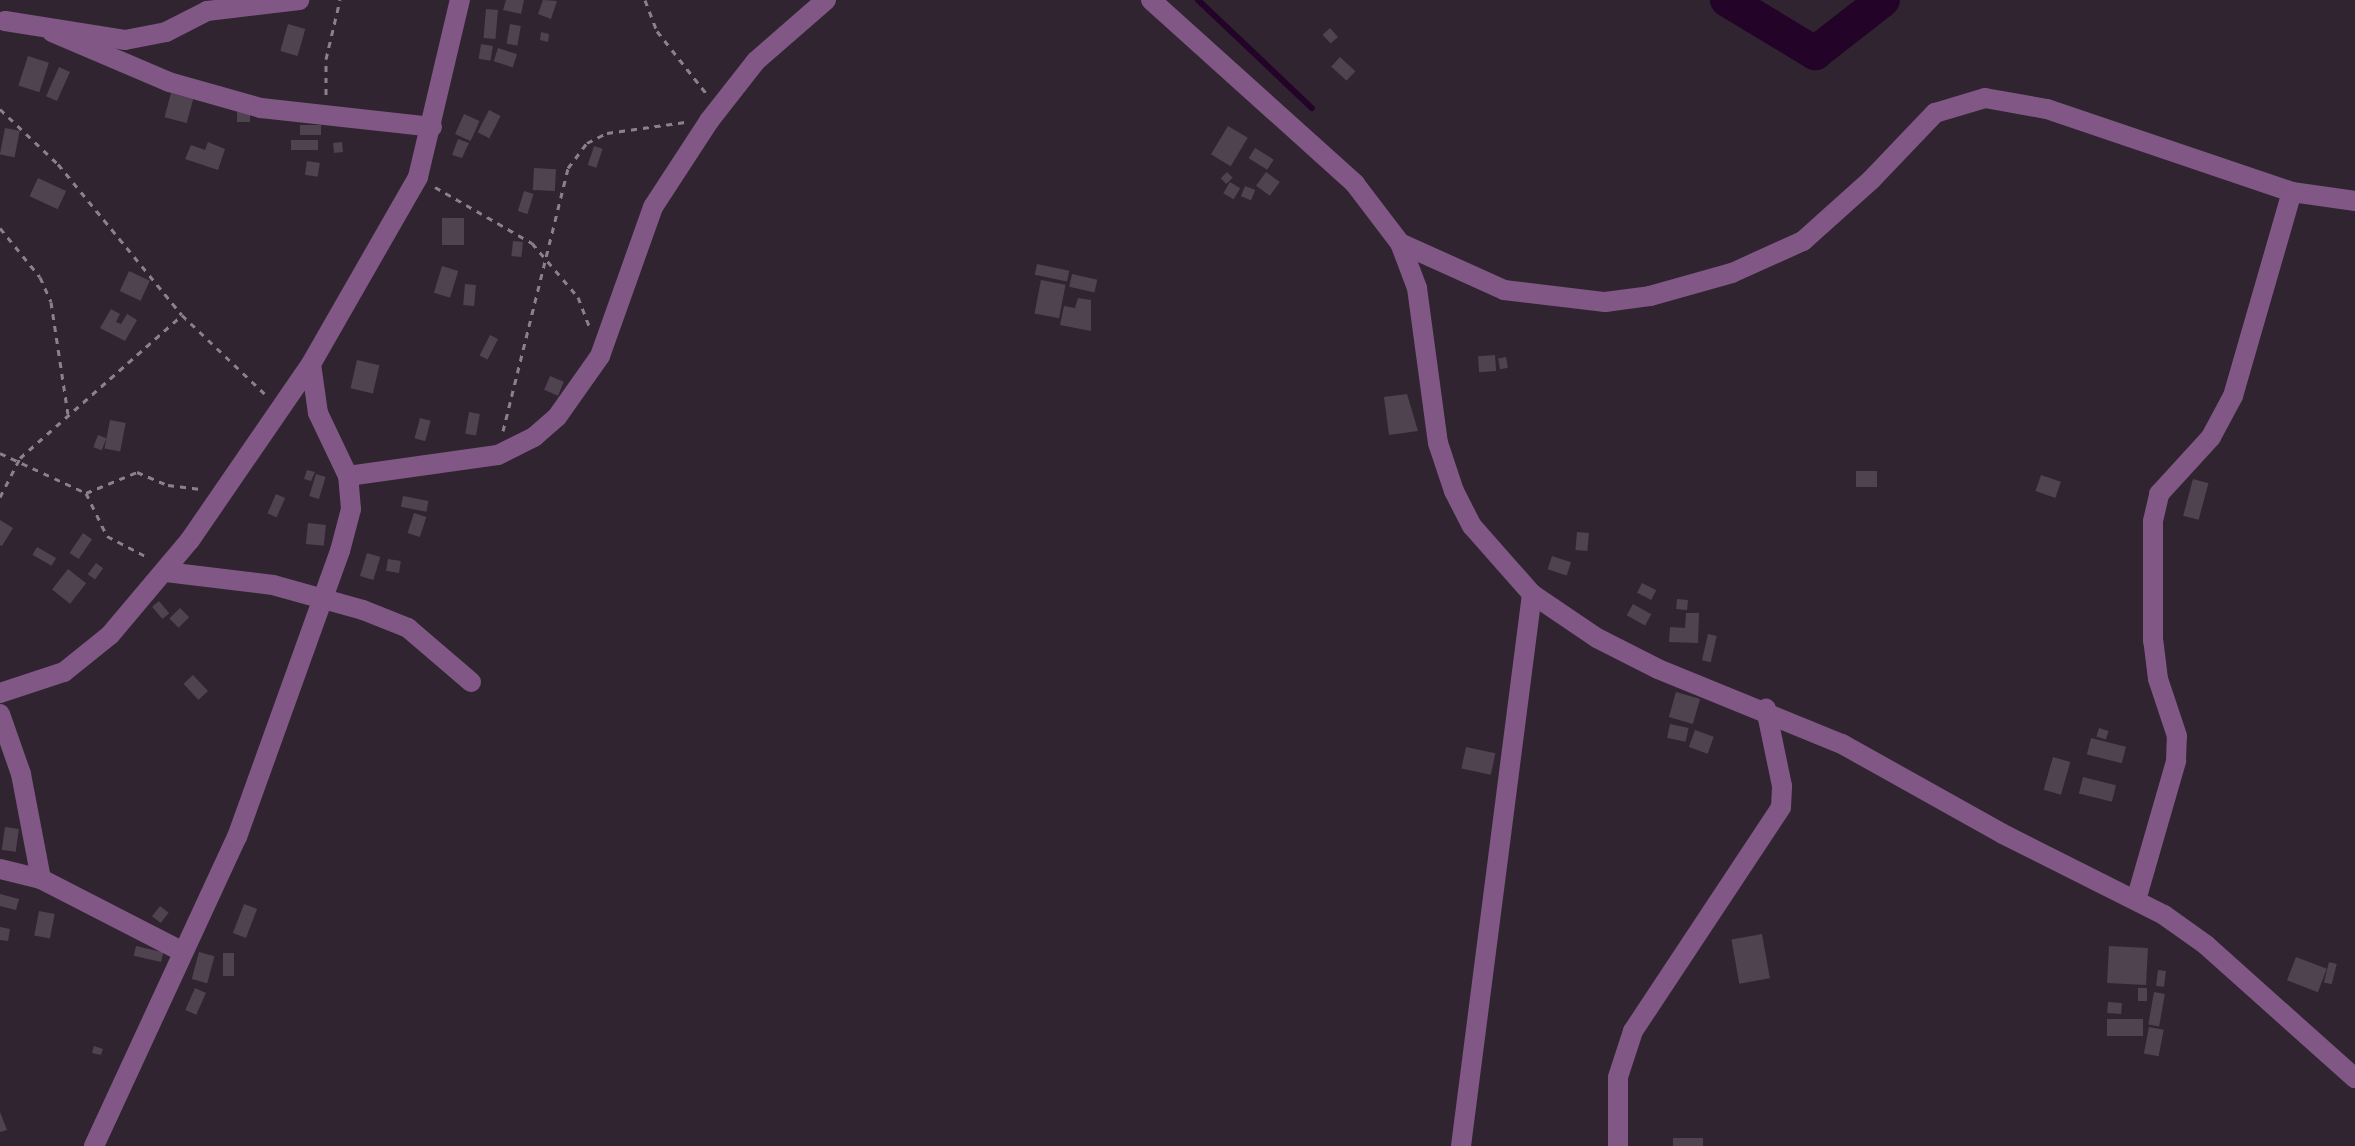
<!DOCTYPE html>
<style>
body{margin:0}
#map{position:relative;width:2355px;height:1146px;overflow:hidden;background:#2f2430;font-family:Bitter,serif}
div>[style]{position:absolute}
[style*='--x']{left:calc(var(--x)*1px);top:calc(var(--y)*1px);width:calc(var(--w)*1px);rotate:calc(var(--a)*1deg)}
.stream>*{height:6px;margin:-3px;padding:0 3px;transform-origin:3px;border-radius:3px;background:#230327}
.river>*{height:34px;margin:-17px;padding:0 17px;transform-origin:17px;border-radius:17px;background:#230327}
.building>*{inset:0;background:#4f4350;transform-origin:0 0}
.path>*{height:3px;margin-top:-1.5px;transform-origin:0;background:repeating-linear-gradient(90deg,#8b818c 0 6px,transparent 0 12px)}
.minor>*{height:20px;margin:-10px;padding:0 10px;transform-origin:10px;border-radius:10px;background:#805785}
span{translate:-50% -50%;white-space:nowrap;text-align:center;line-height:1.15;-webkit-text-stroke:7px #140f15;paint-order:stroke}
</style>
<div id="map">
<div class="stream">
<i style="--x:1198;--y:0;--w:157;--a:43.5"></i>
</div>
<div class="river">
<i style="--x:1727;--y:0;--w:103;--a:31.1"></i>
<i style="--x:1815;--y:53;--w:86;--a:-37.9"></i>
</div>
<div class="building">
<i style="clip-path:polygon(506px 0,524px 0,521px 14px,503px 10px)"></i>
<i style="clip-path:polygon(543px 0,557px 1px,551px 19px,538px 14px)"></i>
<i style="left:486px;top:9px;width:12px;height:29px;rotate:5deg"></i>
<i style="left:288px;top:24px;width:18px;height:28px;rotate:16deg"></i>
<i style="left:510px;top:24px;width:11px;height:20px;rotate:10deg"></i>
<i style="left:1330px;top:28px;width:12px;height:10px;rotate:48deg"></i>
<i style="clip-path:polygon(541px 32px,549px 34px,548px 42px,540px 40px)"></i>
<i style="left:481px;top:44px;width:12px;height:15px;rotate:9deg"></i>
<i style="left:498px;top:48px;width:20px;height:14px;rotate:18deg"></i>
<i style="left:28px;top:56px;width:22px;height:31px;rotate:18deg"></i>
<i style="left:1340px;top:57px;width:21px;height:13px;rotate:43deg"></i>
<i style="left:59px;top:67px;width:12px;height:32px;rotate:24deg"></i>
<i style="left:171px;top:93px;width:23px;height:25px;rotate:15deg"></i>
<i style="left:489px;top:110px;width:13px;height:25px;rotate:27deg"></i>
<i style="left:237px;top:112px;width:13px;height:10px"></i>
<i style="left:464px;top:114px;width:17px;height:22px;rotate:24deg"></i>
<i style="left:300px;top:125px;width:21px;height:10px"></i>
<i style="left:1228px;top:126px;width:23px;height:33px;rotate:31deg"></i>
<i style="left:5px;top:128px;width:15px;height:27px;rotate:11deg"></i>
<i style="clip-path:polygon(458px 139px,469px 143px,462px 158px,452px 155px)"></i>
<i style="left:291px;top:140px;width:27px;height:10px"></i>
<i style="clip-path:polygon(208px 142px,225px 149px,218px 170px,185px 159px,191px 145px,205px 150px)"></i>
<i style="left:342px;top:142px;width:10px;height:9px;rotate:84deg"></i>
<i style="left:594px;top:146px;width:9px;height:20px;rotate:18deg"></i>
<i style="left:1255px;top:148px;width:22px;height:12px;rotate:32deg"></i>
<i style="left:307px;top:161px;width:13px;height:14px;rotate:9deg"></i>
<i style="left:534px;top:168px;width:22px;height:22px;rotate:3deg"></i>
<i style="left:1227px;top:172px;width:8px;height:9px;rotate:45deg"></i>
<i style="left:1266px;top:172px;width:17px;height:17px;rotate:36deg"></i>
<i style="left:38px;top:178px;width:31px;height:20px;rotate:25deg"></i>
<i style="left:1230px;top:182px;width:12px;height:13px;rotate:31deg"></i>
<i style="left:1245px;top:186px;width:11px;height:11px;rotate:22deg"></i>
<i style="left:524px;top:191px;width:10px;height:21px;rotate:17deg"></i>
<i style="left:442px;top:218px;width:22px;height:27px"></i>
<i style="left:513px;top:241px;width:10px;height:15px;rotate:6deg"></i>
<i style="left:1037px;top:264px;width:33px;height:11px;rotate:12deg"></i>
<i style="left:442px;top:266px;width:17px;height:28px;rotate:17deg"></i>
<i style="left:129px;top:271px;width:23px;height:22px;rotate:25deg"></i>
<i style="left:1072px;top:274px;width:26px;height:13px;rotate:13deg"></i>
<i style="left:1041px;top:280px;width:25px;height:34px;rotate:11deg"></i>
<i style="left:465px;top:284px;width:11px;height:21px;rotate:5deg"></i>
<i style="clip-path:polygon(1078px 298px,1091px 300px,1091px 331px,1060px 325px,1064px 306px,1075px 308px)"></i>
<i style="clip-path:polygon(111px 309px,120px 314px,116px 322px,121px 324px,127px 314px,137px 320px,125px 341px,100px 328px)"></i>
<i style="left:490px;top:335px;width:9px;height:23px;rotate:27deg"></i>
<i style="left:1495px;top:355px;width:16px;height:17px;rotate:86deg"></i>
<i style="left:1506px;top:357px;width:11px;height:8px;rotate:80deg"></i>
<i style="left:357px;top:360px;width:23px;height:29px;rotate:13deg"></i>
<i style="left:550px;top:376px;width:15px;height:15px;rotate:23deg"></i>
<i style="clip-path:polygon(1407px 394px,1418px 431px,1389px 435px,1384px 397px)"></i>
<i style="left:469px;top:412px;width:11px;height:22px;rotate:10deg"></i>
<i style="left:420px;top:418px;width:11px;height:21px;rotate:15deg"></i>
<i style="left:110px;top:420px;width:16px;height:29px;rotate:11deg"></i>
<i style="left:98px;top:435px;width:9px;height:13px;rotate:21deg"></i>
<i style="clip-path:polygon(307px 470px,315px 472px,311px 481px,304px 479px)"></i>
<i style="left:1856px;top:471px;width:21px;height:16px"></i>
<i style="left:316px;top:474px;width:10px;height:23px;rotate:17deg"></i>
<i style="left:2041px;top:475px;width:21px;height:17px;rotate:19deg"></i>
<i style="left:2193px;top:479px;width:16px;height:38px;rotate:15deg"></i>
<i style="left:276px;top:494px;width:10px;height:21px;rotate:24deg"></i>
<i style="left:403px;top:496px;width:26px;height:11px;rotate:11deg"></i>
<i style="left:414px;top:513px;width:13px;height:21px;rotate:18deg"></i>
<i style="clip-path:polygon(0 520px,13px 528px,2px 546px,0 545px)"></i>
<i style="left:308px;top:523px;width:18px;height:21px;rotate:6deg"></i>
<i style="left:1577px;top:532px;width:12px;height:18px;rotate:5deg"></i>
<i style="left:83px;top:533px;width:11px;height:24px;rotate:34deg"></i>
<i style="left:37px;top:547px;width:22px;height:9px;rotate:30deg"></i>
<i style="left:367px;top:553px;width:14px;height:24px;rotate:17deg"></i>
<i style="left:1552px;top:556px;width:20px;height:14px;rotate:18deg"></i>
<i style="left:388px;top:559px;width:13px;height:12px;rotate:9deg"></i>
<i style="left:96px;top:563px;width:9px;height:14px;rotate:36deg"></i>
<i style="left:68px;top:569px;width:23px;height:26px;rotate:38deg"></i>
<i style="left:1642px;top:583px;width:16px;height:11px;rotate:27deg"></i>
<i style="left:1677px;top:599px;width:11px;height:10px;rotate:5deg"></i>
<i style="left:159px;top:601px;width:16px;height:9px;rotate:50deg"></i>
<i style="left:1633px;top:604px;width:21px;height:13px;rotate:29deg"></i>
<i style="left:180px;top:608px;width:13px;height:15px;rotate:45deg"></i>
<i style="clip-path:polygon(1686px 613px,1699px 613px,1698px 643px,1669px 642px,1670px 627px,1685px 628px)"></i>
<i style="left:1708px;top:634px;width:9px;height:27px;rotate:13deg"></i>
<i style="left:193px;top:675px;width:22px;height:13px;rotate:47deg"></i>
<i style="left:1676px;top:692px;width:25px;height:26px;rotate:16deg"></i>
<i style="left:1670px;top:724px;width:19px;height:14px;rotate:12deg"></i>
<i style="left:2099px;top:728px;width:10px;height:9px;rotate:17deg"></i>
<i style="left:1695px;top:730px;width:20px;height:18px;rotate:20deg"></i>
<i style="left:2091px;top:738px;width:36px;height:17px;rotate:14deg"></i>
<i style="left:1466px;top:747px;width:30px;height:22px;rotate:12deg"></i>
<i style="left:2053px;top:757px;width:18px;height:34px;rotate:16deg"></i>
<i style="left:2083px;top:777px;width:34px;height:17px;rotate:14deg"></i>
<i style="left:5px;top:827px;width:14px;height:23px;rotate:8deg"></i>
<i style="clip-path:polygon(0 894px,19px 899px,16px 910px,0 906px)"></i>
<i style="left:244px;top:904px;width:14px;height:31px;rotate:21deg"></i>
<i style="left:160px;top:906px;width:11px;height:13px;rotate:38deg"></i>
<i style="left:39px;top:911px;width:16px;height:25px;rotate:11deg"></i>
<i style="clip-path:polygon(0 927px,10px 929px,8px 941px,0 940px)"></i>
<i style="left:1762px;top:934px;width:45px;height:31px;rotate:80deg"></i>
<i style="left:136px;top:946px;width:28px;height:10px;rotate:13deg"></i>
<i style="left:2109px;top:946px;width:39px;height:37px;rotate:3deg"></i>
<i style="left:199px;top:952px;width:16px;height:28px;rotate:15deg"></i>
<i style="left:223px;top:953px;width:11px;height:23px"></i>
<i style="left:2296px;top:957px;width:33px;height:25px;rotate:21deg"></i>
<i style="left:2329px;top:962px;width:8px;height:21px;rotate:14deg"></i>
<i style="left:2158px;top:970px;width:8px;height:16px;rotate:7deg"></i>
<i style="left:195px;top:988px;width:12px;height:24px;rotate:24deg"></i>
<i style="left:2138px;top:988px;width:9px;height:13px"></i>
<i style="left:2154px;top:992px;width:11px;height:33px;rotate:10deg"></i>
<i style="left:2108px;top:1002px;width:14px;height:11px;rotate:4deg"></i>
<i style="left:2107px;top:1019px;width:36px;height:17px"></i>
<i style="left:2149px;top:1027px;width:15px;height:27px;rotate:11deg"></i>
<i style="clip-path:polygon(94px 1046px,103px 1049px,101px 1055px,92px 1053px)"></i>
<i style="clip-path:polygon(0 1112px,7px 1130px,0 1132px)"></i>
<i style="left:1673px;top:1138px;width:30px;height:8px"></i>
</div>
<div class="path">
<i style="--x:645;--y:0;--w:33;--a:69"></i>
<i style="--x:657;--y:31;--w:79;--a:51.7"></i>
<i style="--x:326;--y:95;--w:36;--a:-90"></i>
<i style="--x:326;--y:59;--w:61;--a:-76.7"></i>
<i style="--x:0;--y:109;--w:80;--a:43.5"></i>
<i style="--x:58;--y:164;--w:195;--a:50.6"></i>
<i style="--x:182;--y:315;--w:117;--a:43.6"></i>
<i style="--x:435;--y:187;--w:112;--a:30"></i>
<i style="--x:532;--y:243;--w:71;--a:49.6"></i>
<i style="--x:578;--y:297;--w:34;--a:69"></i>
<i style="--x:0;--y:228;--w:63;--a:50.8"></i>
<i style="--x:40;--y:277;--w:27;--a:66"></i>
<i style="--x:51;--y:302;--w:113;--a:81.4"></i>
<i style="--x:503;--y:431;--w:271;--a:-76.1"></i>
<i style="--x:568;--y:168;--w:31;--a:-53"></i>
<i style="--x:587;--y:143;--w:22;--a:-27"></i>
<i style="--x:607;--y:133;--w:79;--a:-8"></i>
<i style="--x:0;--y:453;--w:95;--a:24.9"></i>
<i style="--x:86;--y:493;--w:55;--a:-22.4"></i>
<i style="--x:137;--y:472;--w:34;--a:23"></i>
<i style="--x:168;--y:485;--w:35;--a:7"></i>
<i style="--x:86;--y:493;--w:48;--a:64"></i>
<i style="--x:107;--y:536;--w:47;--a:27.6"></i>
<i style="--x:0;--y:497;--w:44;--a:-62.9"></i>
<i style="--x:20;--y:458;--w:216;--a:-41.4"></i>
</div>
<div class="minor">
<i style="--x:1151;--y:0;--w:275;--a:42"></i>
<i style="--x:1355;--y:184;--w:74;--a:52.7"></i>
<i style="--x:1400;--y:243;--w:48;--a:69.3"></i>
<i style="--x:1417;--y:288;--w:156;--a:82.3"></i>
<i style="--x:1438;--y:443;--w:51;--a:71.6"></i>
<i style="--x:1454;--y:491;--w:39;--a:63"></i>
<i style="--x:1472;--y:526;--w:91;--a:48.6"></i>
<i style="--x:1532;--y:594;--w:78;--a:34.1"></i>
<i style="--x:1597;--y:638;--w:68;--a:26.9"></i>
<i style="--x:1658;--y:669;--w:199;--a:22.2"></i>
<i style="--x:1842;--y:744;--w:184;--a:29.2"></i>
<i style="--x:2003;--y:834;--w:180;--a:26.7"></i>
<i style="--x:2164;--y:915;--w:52;--a:35.5"></i>
<i style="--x:2206;--y:945;--w:200;--a:41.8"></i>
<i style="--x:5;--y:21;--w:121;--a:9"></i>
<i style="--x:125;--y:40;--w:42;--a:-11"></i>
<i style="--x:166;--y:32;--w:46;--a:-27.1"></i>
<i style="--x:207;--y:11;--w:93;--a:-6.8"></i>
<i style="--x:52;--y:32;--w:127;--a:23.1"></i>
<i style="--x:169;--y:82;--w:96;--a:15.8"></i>
<i style="--x:261;--y:108;--w:172;--a:6.3"></i>
<i style="--x:1400;--y:243;--w:114;--a:24.3"></i>
<i style="--x:1504;--y:290;--w:102;--a:6.8"></i>
<i style="--x:1605;--y:302;--w:45;--a:-7.6"></i>
<i style="--x:1650;--y:296;--w:85;--a:-15.7"></i>
<i style="--x:1732;--y:273;--w:78;--a:-24.3"></i>
<i style="--x:1803;--y:241;--w:91;--a:-41.9"></i>
<i style="--x:1871;--y:180;--w:93;--a:-46.3"></i>
<i style="--x:1935;--y:113;--w:52;--a:-16.7"></i>
<i style="--x:1985;--y:98;--w:63;--a:10.1"></i>
<i style="--x:2047;--y:109;--w:259;--a:18.7"></i>
<i style="--x:2292;--y:192;--w:64;--a:8.1"></i>
<i style="--x:348;--y:476;--w:151;--a:-8"></i>
<i style="--x:498;--y:455;--w:40;--a:-26.6"></i>
<i style="--x:534;--y:437;--w:30;--a:-41"></i>
<i style="--x:557;--y:417;--w:75;--a:-54.8"></i>
<i style="--x:600;--y:356;--w:158;--a:-70.4"></i>
<i style="--x:653;--y:207;--w:103;--a:-56.9"></i>
<i style="--x:709;--y:121;--w:76;--a:-51.9"></i>
<i style="--x:756;--y:61;--w:93;--a:-41.1"></i>
<i style="--x:166;--y:572;--w:108;--a:6.9"></i>
<i style="--x:273;--y:585;--w:93;--a:15.5"></i>
<i style="--x:363;--y:610;--w:48;--a:21.8"></i>
<i style="--x:408;--y:628;--w:83;--a:40.6"></i>
<i style="--x:0;--y:693;--w:67;--a:-18.2"></i>
<i style="--x:64;--y:672;--w:59;--a:-38.8"></i>
<i style="--x:110;--y:635;--w:124;--a:-49.9"></i>
<i style="--x:190;--y:540;--w:214;--a:-55.5"></i>
<i style="--x:311;--y:364;--w:215;--a:-60.2"></i>
<i style="--x:418;--y:177;--w:182;--a:-76.7"></i>
<i style="--x:0;--y:714;--w:64;--a:70.7"></i>
<i style="--x:21;--y:774;--w:107;--a:79.2"></i>
<i style="--x:0;--y:869;--w:42;--a:13.7"></i>
<i style="--x:41;--y:879;--w:157;--a:27.2"></i>
<i style="--x:2136;--y:900;--w:145;--a:-73.9"></i>
<i style="--x:2176;--y:761;--w:25;--a:-88"></i>
<i style="--x:2177;--y:736;--w:60;--a:-108.4"></i>
<i style="--x:2158;--y:679;--w:38;--a:-97"></i>
<i style="--x:2153;--y:641;--w:120;--a:-90"></i>
<i style="--x:2153;--y:521;--w:28;--a:-77"></i>
<i style="--x:2159;--y:494;--w:77;--a:-47.6"></i>
<i style="--x:2211;--y:437;--w:47;--a:-61.8"></i>
<i style="--x:2233;--y:396;--w:212;--a:-73.9"></i>
<i style="--x:94;--y:1146;--w:340;--a:-65.2"></i>
<i style="--x:237;--y:837;--w:304;--a:-70.2"></i>
<i style="--x:340;--y:551;--w:43;--a:-75.3"></i>
<i style="--x:351;--y:509;--w:33;--a:-95"></i>
<i style="--x:348;--y:476;--w:70;--a:-115.5"></i>
<i style="--x:318;--y:413;--w:49;--a:-98.1"></i>
<i style="--x:1461;--y:1146;--w:557;--a:-82.67"></i>
<i style="--x:1618;--y:1146;--w:69;--a:-90"></i>
<i style="--x:1618;--y:1077;--w:48;--a:-71.9"></i>
<i style="--x:1633;--y:1031;--w:268;--a:-56.5"></i>
<i style="--x:1781;--y:807;--w:21;--a:-87"></i>
<i style="--x:1782;--y:786;--w:79;--a:-101.7"></i>
</div>
</div>
